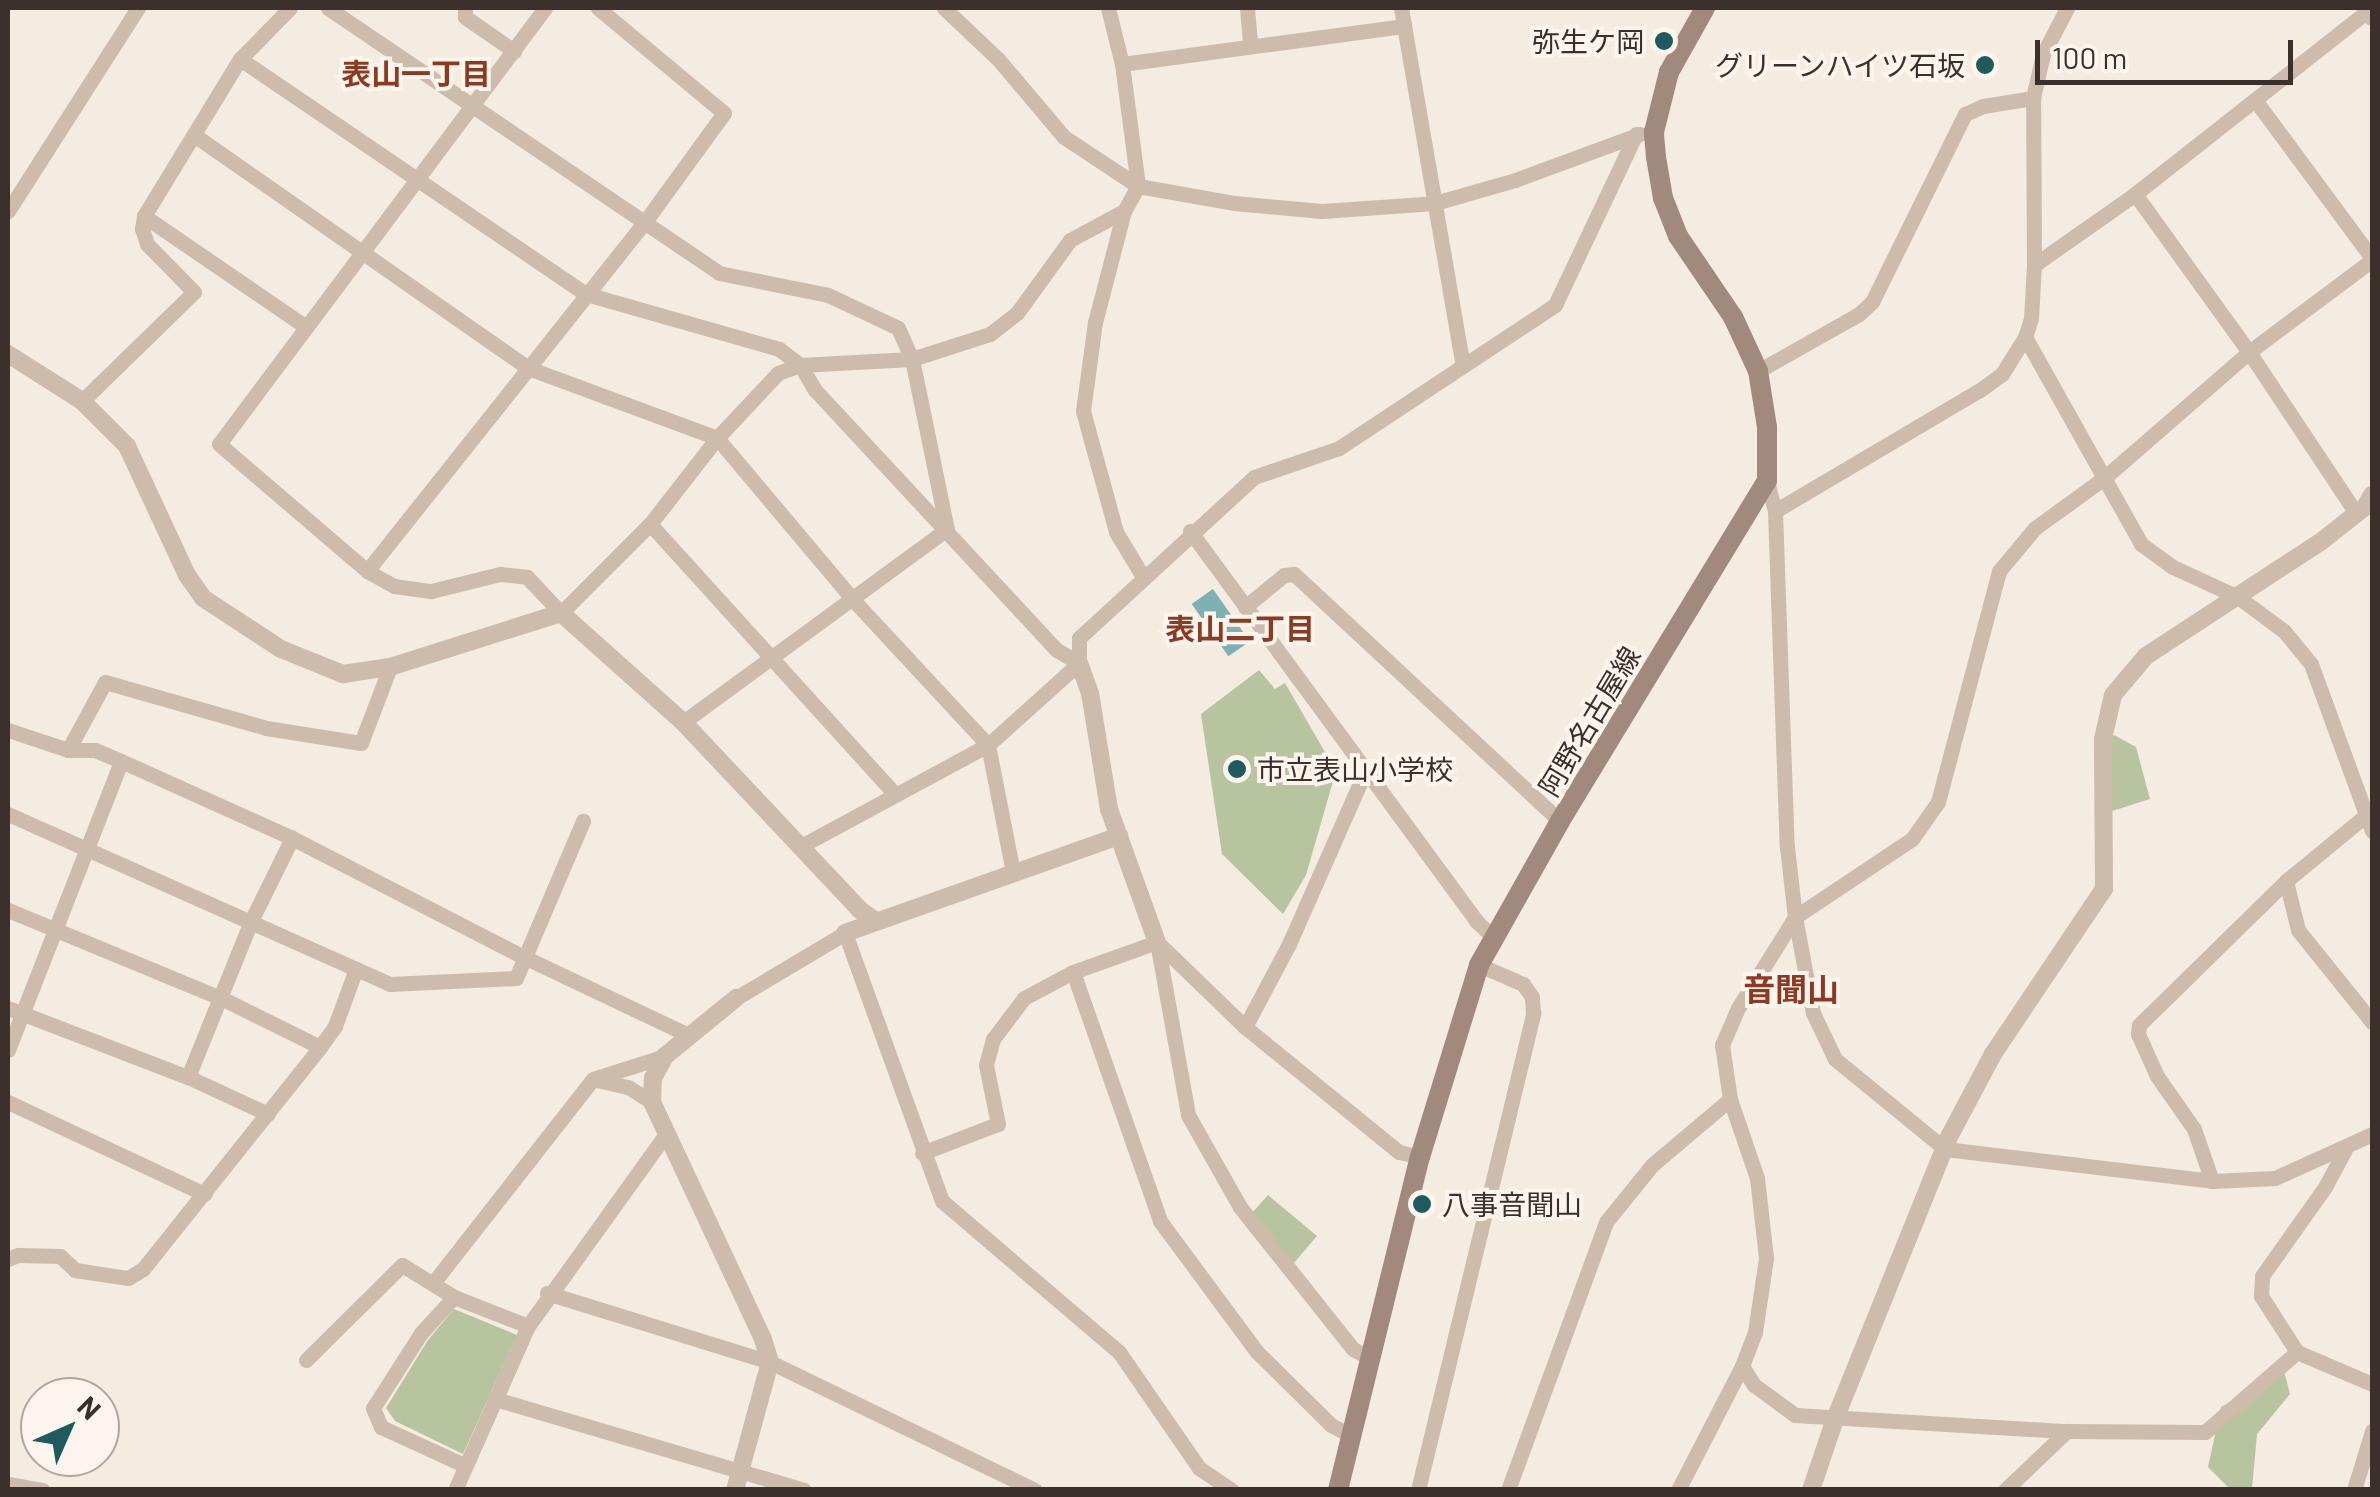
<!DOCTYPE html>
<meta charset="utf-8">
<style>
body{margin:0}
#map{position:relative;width:2380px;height:1497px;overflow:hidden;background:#f4ebe1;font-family:Barlow,"Noto Sans JP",sans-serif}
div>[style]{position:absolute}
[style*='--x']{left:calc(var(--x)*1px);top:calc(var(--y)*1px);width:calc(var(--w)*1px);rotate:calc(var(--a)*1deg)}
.green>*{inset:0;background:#b8c4a0}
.water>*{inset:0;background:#7fb0b2;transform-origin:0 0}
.minor>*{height:15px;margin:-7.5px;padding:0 7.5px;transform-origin:7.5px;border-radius:7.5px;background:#cdbbac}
.tertiary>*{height:18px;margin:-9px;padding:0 9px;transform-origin:9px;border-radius:9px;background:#cdbbac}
.secondary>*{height:20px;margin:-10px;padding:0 10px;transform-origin:10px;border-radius:10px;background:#a18a7d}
.dots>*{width:28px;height:28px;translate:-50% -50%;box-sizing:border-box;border:5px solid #fbf5ee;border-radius:50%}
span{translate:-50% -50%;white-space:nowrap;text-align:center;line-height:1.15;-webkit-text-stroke:8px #fbf5ee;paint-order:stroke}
.poi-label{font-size:28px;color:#3b302b}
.right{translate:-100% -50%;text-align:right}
.left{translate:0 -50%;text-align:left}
.street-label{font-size:28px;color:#3b302b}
.neighbourhood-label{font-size:30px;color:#8c3b22;font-weight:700}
.quarter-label{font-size:32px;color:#8c3b22;font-weight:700}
.frame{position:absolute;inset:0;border:10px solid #3b302b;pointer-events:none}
.north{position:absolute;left:20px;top:1377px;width:100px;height:100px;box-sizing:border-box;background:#fbf5ee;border:2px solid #aea6a0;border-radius:50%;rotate:45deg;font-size:28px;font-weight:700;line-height:40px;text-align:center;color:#3b302b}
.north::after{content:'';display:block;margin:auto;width:35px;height:45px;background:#1f5a5e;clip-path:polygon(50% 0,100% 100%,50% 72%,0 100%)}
.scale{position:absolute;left:2035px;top:40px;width:258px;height:45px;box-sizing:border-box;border:5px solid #3b302b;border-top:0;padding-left:12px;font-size:30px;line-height:35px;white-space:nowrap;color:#3b302b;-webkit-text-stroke:8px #fbf5ee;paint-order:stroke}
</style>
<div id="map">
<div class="green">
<i style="clip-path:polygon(1259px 670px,1275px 689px,1285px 683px,1336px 771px,1306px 875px,1283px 914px,1222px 854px,1201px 714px)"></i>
<i style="clip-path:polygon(2114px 735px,2136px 747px,2150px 799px,2106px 813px,2107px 741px)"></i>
<i style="clip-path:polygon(1268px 1195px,1317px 1236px,1293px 1264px,1251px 1214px)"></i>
<i style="clip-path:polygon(454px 1309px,517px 1335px,463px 1454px,395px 1421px,386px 1408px,428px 1340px)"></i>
<i style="clip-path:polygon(2284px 1371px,2290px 1394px,2257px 1434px,2252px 1489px,2230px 1489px,2208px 1467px,2221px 1407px)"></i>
</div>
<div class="water">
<i style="left:1213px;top:589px;width:64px;height:26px;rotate:55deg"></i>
</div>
<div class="minor">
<i style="--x:328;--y:8;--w:472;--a:34.1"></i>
<i style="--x:719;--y:273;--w:111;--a:11.4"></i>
<i style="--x:828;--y:295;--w:77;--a:25.2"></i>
<i style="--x:898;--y:328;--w:34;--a:66"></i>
<i style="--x:912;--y:359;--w:174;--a:78.4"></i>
<i style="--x:947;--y:529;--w:327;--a:143.8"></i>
<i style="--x:465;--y:8;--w:9;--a:90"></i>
<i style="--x:465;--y:17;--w:60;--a:34.8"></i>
<i style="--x:545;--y:8;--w:544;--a:126.79"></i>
<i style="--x:219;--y:444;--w:195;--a:40.6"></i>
<i style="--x:367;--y:571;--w:31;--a:29"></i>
<i style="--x:394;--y:586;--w:37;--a:8"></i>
<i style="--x:431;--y:591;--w:71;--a:-13.8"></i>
<i style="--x:500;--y:574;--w:27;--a:6"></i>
<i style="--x:527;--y:577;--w:50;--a:46.6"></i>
<i style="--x:561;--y:613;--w:126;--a:-45"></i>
<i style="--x:650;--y:524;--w:109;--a:-52.1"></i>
<i style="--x:717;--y:438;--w:89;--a:-46.8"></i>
<i style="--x:778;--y:373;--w:23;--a:-20"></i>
<i style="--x:800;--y:365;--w:112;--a:-3.1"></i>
<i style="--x:912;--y:359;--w:82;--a:-17.8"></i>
<i style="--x:990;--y:334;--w:34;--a:-38"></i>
<i style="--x:1017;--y:313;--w:90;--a:-54"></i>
<i style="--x:1070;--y:240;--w:61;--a:-28.2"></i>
<i style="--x:944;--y:8;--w:74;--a:43.4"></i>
<i style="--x:998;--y:59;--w:102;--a:49.8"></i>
<i style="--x:1064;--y:137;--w:89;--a:33.5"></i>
<i style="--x:1138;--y:186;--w:97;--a:10"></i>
<i style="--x:1234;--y:203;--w:88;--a:5.2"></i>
<i style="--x:1322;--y:211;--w:113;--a:-4"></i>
<i style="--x:1435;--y:203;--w:83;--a:-16"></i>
<i style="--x:1515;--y:180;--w:133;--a:-20.2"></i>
<i style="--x:1108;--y:8;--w:58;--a:76"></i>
<i style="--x:1122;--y:64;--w:123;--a:82.5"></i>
<i style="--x:1138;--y:186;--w:29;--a:119"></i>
<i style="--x:1124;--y:211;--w:115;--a:104.6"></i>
<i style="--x:1095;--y:322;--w:90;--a:97.7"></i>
<i style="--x:1083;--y:411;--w:125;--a:74.7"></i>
<i style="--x:1116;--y:532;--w:50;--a:58.8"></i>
<i style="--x:1247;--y:8;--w:36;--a:85"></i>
<i style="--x:1401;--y:8;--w:363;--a:80.2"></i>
<i style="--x:240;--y:59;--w:418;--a:34.2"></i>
<i style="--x:586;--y:294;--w:201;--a:15.9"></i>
<i style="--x:779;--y:349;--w:26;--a:37"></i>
<i style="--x:800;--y:365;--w:29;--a:59"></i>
<i style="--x:815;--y:390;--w:355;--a:47.1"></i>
<i style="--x:1057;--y:650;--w:26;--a:31"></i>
<i style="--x:1122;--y:64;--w:285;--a:-7.7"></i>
<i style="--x:2255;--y:100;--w:197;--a:53.5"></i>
<i style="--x:197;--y:137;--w:404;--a:34.9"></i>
<i style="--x:528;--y:368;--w:202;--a:20.3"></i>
<i style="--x:717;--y:438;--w:216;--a:49.9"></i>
<i style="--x:856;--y:603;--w:194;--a:47.1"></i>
<i style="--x:988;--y:745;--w:130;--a:78.9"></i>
<i style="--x:2135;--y:194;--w:195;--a:54.2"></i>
<i style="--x:2249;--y:352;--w:193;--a:56.4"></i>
<i style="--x:8;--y:211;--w:241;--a:-57.4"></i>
<i style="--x:144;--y:216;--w:196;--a:34.4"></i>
<i style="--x:2034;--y:265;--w:123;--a:-35.1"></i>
<i style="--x:2135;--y:194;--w:298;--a:-38.2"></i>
<i style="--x:2025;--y:337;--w:237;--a:60.7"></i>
<i style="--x:2141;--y:544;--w:39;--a:36"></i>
<i style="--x:2173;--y:567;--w:72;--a:24.8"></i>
<i style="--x:2238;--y:597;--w:57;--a:36.5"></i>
<i style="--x:2284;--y:631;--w:43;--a:50.7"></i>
<i style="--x:2311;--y:664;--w:178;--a:69.9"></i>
<i style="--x:1758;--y:371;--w:116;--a:-29.4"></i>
<i style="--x:1859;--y:314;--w:18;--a:-43"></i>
<i style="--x:1872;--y:302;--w:210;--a:-63.7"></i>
<i style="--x:1965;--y:114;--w:20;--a:-24"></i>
<i style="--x:1983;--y:106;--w:51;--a:-9.1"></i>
<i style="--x:82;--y:401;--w:156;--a:-44.2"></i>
<i style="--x:194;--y:292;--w:67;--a:-134.4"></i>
<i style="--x:147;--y:244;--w:16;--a:-108"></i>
<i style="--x:142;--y:229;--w:13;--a:-81"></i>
<i style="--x:144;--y:216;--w:184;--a:-58.6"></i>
<i style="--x:240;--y:59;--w:71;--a:-45.6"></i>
<i style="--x:1767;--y:481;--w:31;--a:75"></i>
<i style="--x:1775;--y:511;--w:336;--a:88"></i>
<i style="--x:1787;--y:847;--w:70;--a:83.5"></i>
<i style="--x:1795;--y:917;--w:98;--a:79.4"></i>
<i style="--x:1813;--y:1013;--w:51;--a:64.4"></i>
<i style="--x:1835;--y:1059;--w:142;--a:39.3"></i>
<i style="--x:1945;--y:1149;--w:269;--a:6.8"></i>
<i style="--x:2212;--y:1181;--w:63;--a:-2.7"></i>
<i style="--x:2275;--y:1178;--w:107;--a:-24.4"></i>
<i style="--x:1775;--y:511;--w:238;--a:-30.6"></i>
<i style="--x:1980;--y:390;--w:27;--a:-36"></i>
<i style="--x:2002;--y:374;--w:44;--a:-58.1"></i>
<i style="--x:2025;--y:337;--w:20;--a:-72"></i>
<i style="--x:2031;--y:318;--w:53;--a:-86.8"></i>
<i style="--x:2034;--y:265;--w:167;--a:-90.3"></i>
<i style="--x:2033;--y:98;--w:45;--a:-77.2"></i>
<i style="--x:2043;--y:54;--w:52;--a:-62.4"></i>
<i style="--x:650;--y:524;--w:365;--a:47.8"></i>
<i style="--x:1190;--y:531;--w:484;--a:53.7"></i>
<i style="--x:1476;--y:921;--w:22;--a:43"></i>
<i style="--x:367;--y:571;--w:445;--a:-51.5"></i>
<i style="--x:644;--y:223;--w:136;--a:-54"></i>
<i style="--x:724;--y:113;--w:164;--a:-140.2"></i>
<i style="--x:1245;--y:607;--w:50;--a:-39.4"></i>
<i style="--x:1284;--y:575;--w:10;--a:-6"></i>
<i style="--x:1294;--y:574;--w:363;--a:42.9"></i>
<i style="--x:8;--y:730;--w:63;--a:18.4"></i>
<i style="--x:68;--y:750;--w:27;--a:0"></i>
<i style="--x:95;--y:750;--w:28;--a:23"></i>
<i style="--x:121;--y:761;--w:188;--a:24.2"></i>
<i style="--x:292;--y:838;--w:261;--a:27.2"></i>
<i style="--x:524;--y:957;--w:182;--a:25.4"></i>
<i style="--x:68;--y:750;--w:77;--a:-61.4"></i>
<i style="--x:105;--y:682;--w:167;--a:15.9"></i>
<i style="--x:266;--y:728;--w:96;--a:9"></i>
<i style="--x:361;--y:743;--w:81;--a:-69.1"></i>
<i style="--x:8;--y:814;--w:418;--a:24"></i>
<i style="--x:390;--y:984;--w:126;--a:-2.7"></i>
<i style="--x:516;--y:978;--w:171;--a:-66.9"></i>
<i style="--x:801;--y:846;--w:213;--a:-28.4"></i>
<i style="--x:988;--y:745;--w:122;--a:-42"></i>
<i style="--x:1079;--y:663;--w:25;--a:-90"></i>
<i style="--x:1079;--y:638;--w:238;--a:-42.6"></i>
<i style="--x:1254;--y:477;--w:90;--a:-18.8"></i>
<i style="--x:1339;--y:448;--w:259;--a:-33.5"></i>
<i style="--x:1555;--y:305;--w:189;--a:-64.7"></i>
<i style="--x:2286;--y:881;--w:50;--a:76.2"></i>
<i style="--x:2298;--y:930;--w:118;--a:51.2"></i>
<i style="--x:8;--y:910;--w:233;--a:22.5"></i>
<i style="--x:223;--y:999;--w:108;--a:26.3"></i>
<i style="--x:1157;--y:942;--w:176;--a:79.8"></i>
<i style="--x:1188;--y:1115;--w:106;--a:60.5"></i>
<i style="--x:1240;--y:1207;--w:181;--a:51.5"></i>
<i style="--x:1353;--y:1349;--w:21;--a:29"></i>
<i style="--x:1157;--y:942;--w:122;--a:44"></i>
<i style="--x:1245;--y:1027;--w:198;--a:39.1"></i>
<i style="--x:1399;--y:1152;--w:22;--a:13"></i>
<i style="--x:1073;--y:972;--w:264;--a:70.7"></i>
<i style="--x:1160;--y:1221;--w:163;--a:53.5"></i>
<i style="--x:1257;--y:1352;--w:104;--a:44.6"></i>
<i style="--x:1331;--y:1425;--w:21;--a:28"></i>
<i style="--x:736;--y:998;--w:127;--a:-30.8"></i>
<i style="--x:845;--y:933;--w:285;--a:70.1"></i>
<i style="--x:942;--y:1201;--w:233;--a:40.5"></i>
<i style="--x:1119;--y:1352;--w:141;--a:55.4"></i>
<i style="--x:1199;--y:1468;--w:40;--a:34"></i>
<i style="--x:8;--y:1008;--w:193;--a:21"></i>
<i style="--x:188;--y:1077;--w:88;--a:24.8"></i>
<i style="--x:1245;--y:1027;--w:94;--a:-62.1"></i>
<i style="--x:1289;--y:944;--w:188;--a:-66.2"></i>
<i style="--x:8;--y:1050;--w:310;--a:-68.6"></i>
<i style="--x:188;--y:1077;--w:168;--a:-68"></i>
<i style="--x:251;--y:921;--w:93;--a:-63.7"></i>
<i style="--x:597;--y:1080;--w:32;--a:13"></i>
<i style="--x:628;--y:1087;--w:28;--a:32"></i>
<i style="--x:8;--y:1102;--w:217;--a:25.1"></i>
<i style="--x:922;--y:1153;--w:81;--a:-20.9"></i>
<i style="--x:998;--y:1124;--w:60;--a:-101.5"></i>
<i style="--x:986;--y:1065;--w:27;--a:-75"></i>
<i style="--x:993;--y:1039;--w:51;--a:-52.9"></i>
<i style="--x:1024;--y:998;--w:55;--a:-28"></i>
<i style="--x:1073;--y:972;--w:89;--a:-19.7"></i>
<i style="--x:2212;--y:1181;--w:55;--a:-109.1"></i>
<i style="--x:2194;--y:1129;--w:65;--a:-124.9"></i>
<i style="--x:2157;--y:1076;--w:46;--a:-114.3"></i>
<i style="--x:2138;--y:1034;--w:9;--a:-84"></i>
<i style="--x:2139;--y:1025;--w:206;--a:-44.4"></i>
<i style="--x:2286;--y:881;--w:109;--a:-39.4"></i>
<i style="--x:8;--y:1259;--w:11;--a:-22"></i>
<i style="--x:18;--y:1255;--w:42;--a:1.4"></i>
<i style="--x:60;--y:1256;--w:21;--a:43"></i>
<i style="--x:75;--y:1270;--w:54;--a:8.6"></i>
<i style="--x:128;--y:1278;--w:17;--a:-31"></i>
<i style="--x:143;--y:1269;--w:284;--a:-51.4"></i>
<i style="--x:320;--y:1047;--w:26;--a:-54"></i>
<i style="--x:335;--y:1026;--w:61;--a:-69.8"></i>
<i style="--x:433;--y:1283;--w:259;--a:-51.9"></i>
<i style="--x:593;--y:1079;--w:76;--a:-17.7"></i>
<i style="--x:547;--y:1293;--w:233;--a:17.2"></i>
<i style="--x:770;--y:1362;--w:294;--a:25.8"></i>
<i style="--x:454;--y:1297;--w:49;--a:132.5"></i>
<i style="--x:421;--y:1333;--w:89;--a:122.6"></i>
<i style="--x:373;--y:1408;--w:21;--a:67"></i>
<i style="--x:381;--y:1427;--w:91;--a:24.6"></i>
<i style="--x:2297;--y:1352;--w:67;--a:-122.7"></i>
<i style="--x:2261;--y:1296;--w:20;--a:-87"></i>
<i style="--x:2262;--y:1276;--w:109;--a:-54.7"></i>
<i style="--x:2325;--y:1187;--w:42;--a:-61.6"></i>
<i style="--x:306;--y:1360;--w:135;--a:-44.7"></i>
<i style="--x:402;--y:1265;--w:61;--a:31.6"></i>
<i style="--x:454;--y:1297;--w:79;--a:21.4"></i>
<i style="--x:1742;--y:1366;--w:22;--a:58"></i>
<i style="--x:1754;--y:1385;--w:51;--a:36.2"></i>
<i style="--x:1795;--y:1415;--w:272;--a:3.4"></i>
<i style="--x:2067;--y:1431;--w:138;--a:0.4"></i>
<i style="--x:2205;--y:1432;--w:122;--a:-41"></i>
<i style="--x:2297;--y:1352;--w:82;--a:23.1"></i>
<i style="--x:495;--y:1399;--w:322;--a:16.4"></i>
<i style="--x:8;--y:1484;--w:35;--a:10"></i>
<i style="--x:455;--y:1490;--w:180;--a:-66"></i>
<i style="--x:528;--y:1326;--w:235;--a:-54.3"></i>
<i style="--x:1418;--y:1490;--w:491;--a:-76.4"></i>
<i style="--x:1533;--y:1013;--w:16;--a:-94"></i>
<i style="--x:1532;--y:997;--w:16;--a:-125"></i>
<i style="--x:1523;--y:984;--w:48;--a:-156.6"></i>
<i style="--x:1508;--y:1490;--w:285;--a:-69.9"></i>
<i style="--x:1606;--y:1222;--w:73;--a:-51.1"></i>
<i style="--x:1652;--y:1165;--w:102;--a:-40.2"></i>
<i style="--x:1678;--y:1490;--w:140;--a:-62.7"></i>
<i style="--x:1742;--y:1366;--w:36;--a:-69"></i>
<i style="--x:1755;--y:1332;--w:75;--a:-81.5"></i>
<i style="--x:1766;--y:1258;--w:81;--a:-96.4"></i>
<i style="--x:1757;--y:1178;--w:83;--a:-108.9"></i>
<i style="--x:1730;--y:1099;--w:55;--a:-98.4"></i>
<i style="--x:1722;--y:1045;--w:40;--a:-66.6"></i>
<i style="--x:1738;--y:1008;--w:107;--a:-57.9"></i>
<i style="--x:1795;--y:917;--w:141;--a:-33.7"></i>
<i style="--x:1912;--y:839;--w:45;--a:-54.9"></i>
<i style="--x:1938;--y:802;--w:239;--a:-75.2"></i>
<i style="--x:1999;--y:571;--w:56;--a:-50.1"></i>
<i style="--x:2035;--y:528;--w:85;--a:-35.9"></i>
<i style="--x:2104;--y:478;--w:192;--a:-41"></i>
<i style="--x:2249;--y:352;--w:154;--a:-36.8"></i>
<i style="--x:2005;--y:1490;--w:86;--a:-43.6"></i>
<i style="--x:2354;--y:1490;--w:62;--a:-73"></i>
</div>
<div class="tertiary">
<i style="--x:2367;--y:8;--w:10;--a:61"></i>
<i style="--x:8;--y:354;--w:88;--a:32.4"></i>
<i style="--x:82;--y:401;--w:64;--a:45"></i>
<i style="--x:127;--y:446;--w:142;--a:65.1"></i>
<i style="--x:187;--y:575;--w:28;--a:55"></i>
<i style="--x:203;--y:598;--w:93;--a:33.2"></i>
<i style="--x:281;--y:649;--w:67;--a:22"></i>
<i style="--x:343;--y:674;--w:48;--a:-8.5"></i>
<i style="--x:390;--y:667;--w:179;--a:-17.5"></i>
<i style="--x:561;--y:613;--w:164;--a:41.8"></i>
<i style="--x:683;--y:722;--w:258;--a:46.7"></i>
<i style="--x:860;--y:910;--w:19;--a:35"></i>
<i style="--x:1079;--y:663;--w:32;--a:70"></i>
<i style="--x:1090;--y:693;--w:118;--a:80.7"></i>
<i style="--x:1109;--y:809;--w:141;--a:70.2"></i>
<i style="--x:845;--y:933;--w:291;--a:-19.5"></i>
<i style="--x:735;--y:1490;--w:133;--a:-74.7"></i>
<i style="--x:770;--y:1362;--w:24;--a:-107"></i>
<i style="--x:763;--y:1339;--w:262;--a:-115.1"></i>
<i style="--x:652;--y:1102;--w:24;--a:-88"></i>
<i style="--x:653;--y:1078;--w:25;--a:-61"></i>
<i style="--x:665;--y:1056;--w:92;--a:-39.2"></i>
<i style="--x:1811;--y:1490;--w:75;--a:-71.3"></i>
<i style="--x:1835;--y:1419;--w:306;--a:-68"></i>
<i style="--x:1950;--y:1135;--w:92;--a:-62"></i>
<i style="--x:1993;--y:1054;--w:199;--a:-56.1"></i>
<i style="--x:2104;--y:889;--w:150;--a:-90.4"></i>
<i style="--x:2103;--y:739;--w:45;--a:-77.2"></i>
<i style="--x:2113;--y:695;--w:51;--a:-49.8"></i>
<i style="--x:2146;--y:656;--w:212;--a:-33.2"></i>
<i style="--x:2323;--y:540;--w:53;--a:-38.2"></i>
<i style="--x:2365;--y:507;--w:14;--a:-60"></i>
</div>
<div class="secondary">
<i style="--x:1338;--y:1490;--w:343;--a:-76.2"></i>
<i style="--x:1420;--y:1157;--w:201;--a:-72.9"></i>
<i style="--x:1479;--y:965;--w:165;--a:-60.6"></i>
<i style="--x:1560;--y:821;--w:398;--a:-58.7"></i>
<i style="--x:1767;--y:481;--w:54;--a:-90"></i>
<i style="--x:1767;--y:427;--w:57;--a:-99.1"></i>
<i style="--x:1758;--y:371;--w:60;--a:-114.8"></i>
<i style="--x:1733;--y:317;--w:98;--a:-124.2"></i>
<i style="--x:1678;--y:236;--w:41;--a:-111.5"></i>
<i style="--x:1663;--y:198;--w:42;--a:-99.7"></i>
<i style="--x:1656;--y:157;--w:25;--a:-95"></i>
<i style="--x:1654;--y:132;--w:62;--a:-76"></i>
<i style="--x:1669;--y:72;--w:73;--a:-60.6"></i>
</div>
<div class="dots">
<i style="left:1664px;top:41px;background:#1f5a5e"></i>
<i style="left:1985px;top:65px;background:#1f5a5e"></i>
<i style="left:1237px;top:769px;background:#1f5a5e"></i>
<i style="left:1422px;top:1204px;background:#1f5a5e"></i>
</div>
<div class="poi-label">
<span class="right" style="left:1644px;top:41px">弥生ケ岡</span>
<span class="right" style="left:1965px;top:65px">グリーンハイツ石坂</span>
<span class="left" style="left:1257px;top:769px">市立表山小学校</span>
<span class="left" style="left:1442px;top:1204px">八事音聞山</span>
</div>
<div class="street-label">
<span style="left:1589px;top:721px;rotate:-59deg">阿野名古屋線</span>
</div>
<div class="neighbourhood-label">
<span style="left:416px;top:73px">表山一丁目</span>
<span style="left:1240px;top:628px">表山二丁目</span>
</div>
<div class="quarter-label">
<span style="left:1791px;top:988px">音聞山</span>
</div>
<div class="frame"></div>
<div class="north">N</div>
<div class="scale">100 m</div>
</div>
